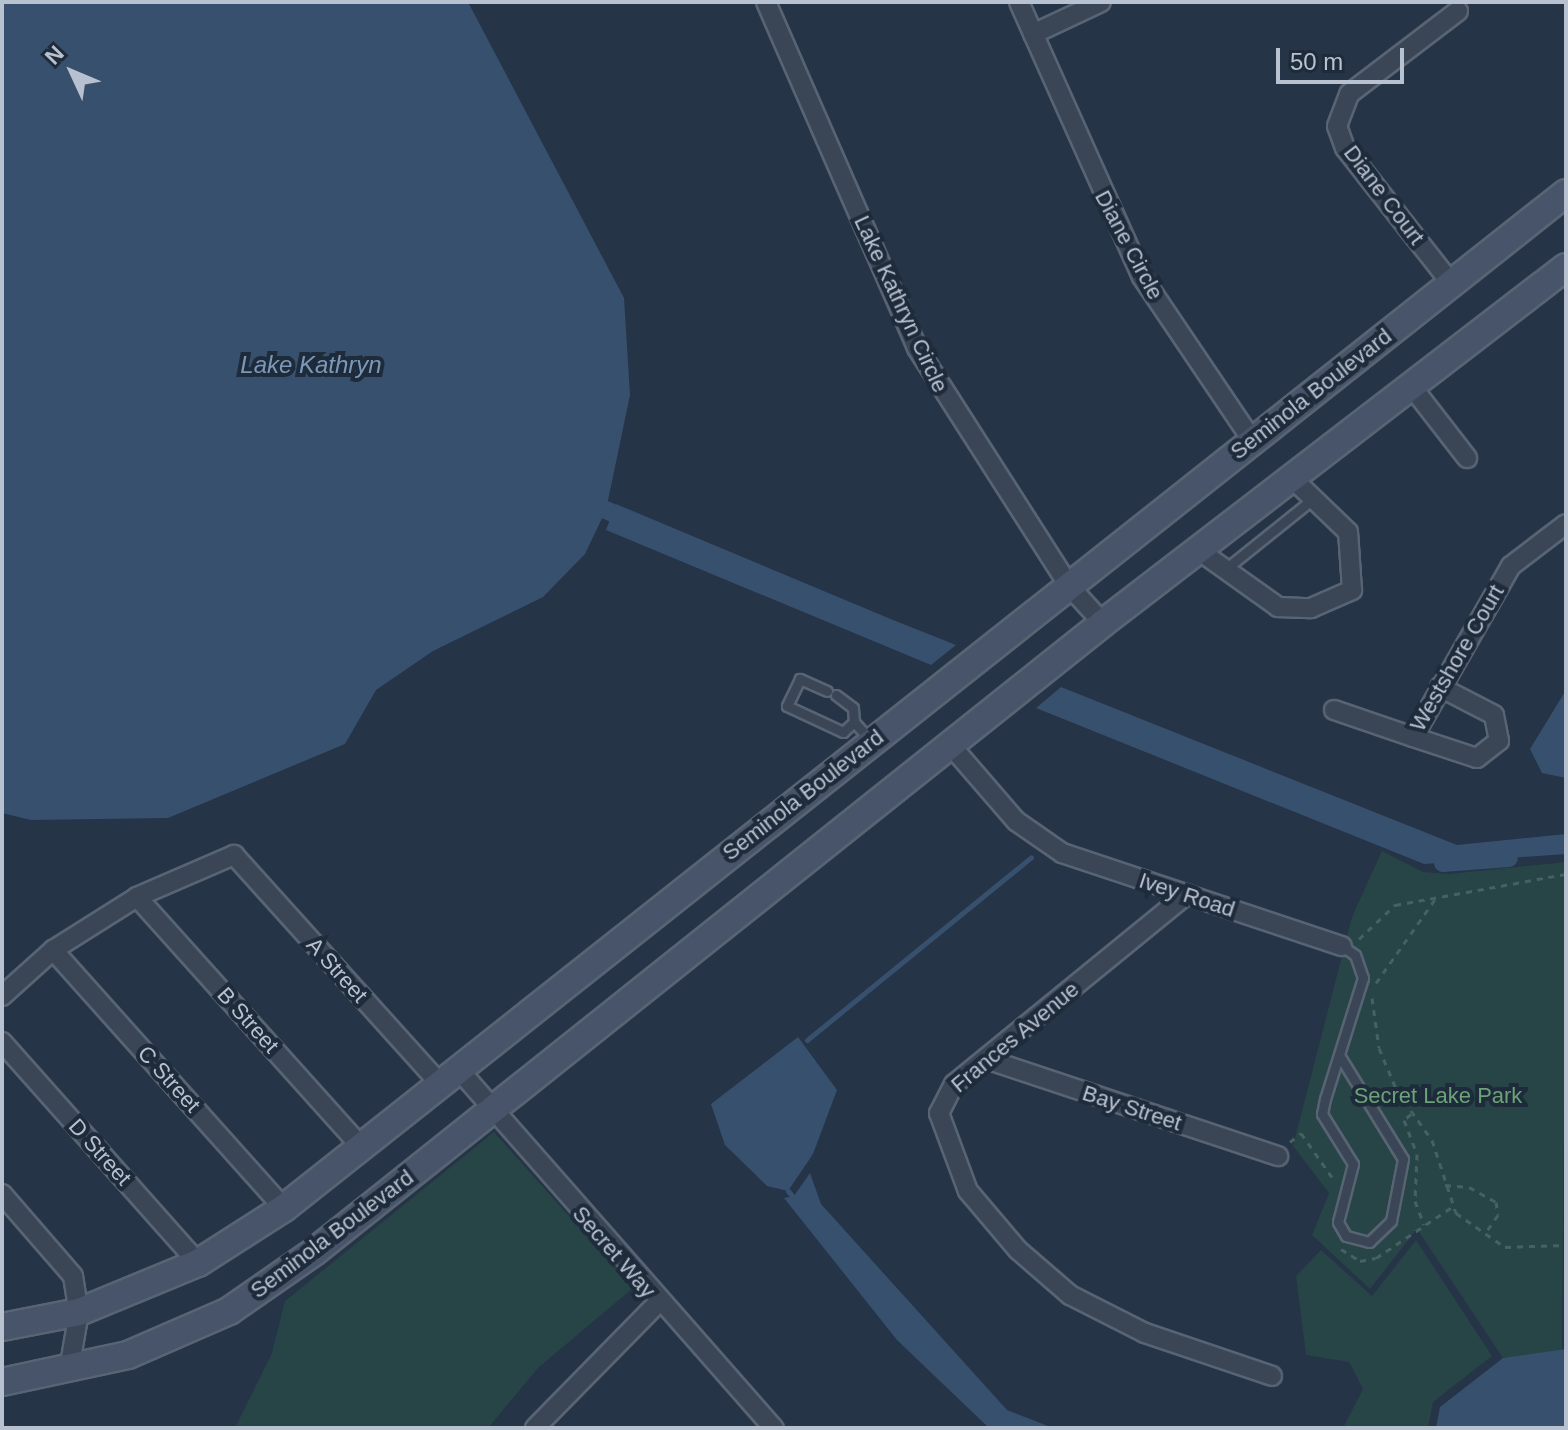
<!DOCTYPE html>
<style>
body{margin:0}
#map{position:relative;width:1568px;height:1430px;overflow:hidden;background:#253446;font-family:Arial,sans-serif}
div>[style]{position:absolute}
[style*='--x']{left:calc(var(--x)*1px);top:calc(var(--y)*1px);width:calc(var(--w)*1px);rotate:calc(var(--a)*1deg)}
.green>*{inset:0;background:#274447}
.water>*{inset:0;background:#37506e}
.stream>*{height:5px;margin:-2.5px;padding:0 2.5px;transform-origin:2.5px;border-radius:2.5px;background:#37506e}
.canal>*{height:18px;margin:-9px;padding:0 9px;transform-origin:9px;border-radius:9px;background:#37506e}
.path>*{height:3px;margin-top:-1.5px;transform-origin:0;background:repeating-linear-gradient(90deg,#466163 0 6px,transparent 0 12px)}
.roads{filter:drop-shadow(2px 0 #586473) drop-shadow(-2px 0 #586473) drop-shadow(0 2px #586473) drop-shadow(0 -2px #586473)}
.lane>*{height:9px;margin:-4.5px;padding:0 4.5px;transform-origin:4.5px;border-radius:4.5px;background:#3a4655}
.street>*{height:18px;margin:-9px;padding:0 9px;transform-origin:9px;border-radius:9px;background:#3a4655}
.secondary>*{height:26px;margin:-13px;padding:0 13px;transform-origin:13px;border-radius:13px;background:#475469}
span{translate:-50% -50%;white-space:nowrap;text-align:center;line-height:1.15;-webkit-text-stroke:8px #1e2b3b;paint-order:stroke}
.street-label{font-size:22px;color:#b8c1cf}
.park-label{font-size:22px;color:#6ca278}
.water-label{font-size:24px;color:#7c98b8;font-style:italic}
.frame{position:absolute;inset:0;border:4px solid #b8c1cf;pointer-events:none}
.north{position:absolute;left:32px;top:32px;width:80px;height:80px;-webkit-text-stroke:6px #1e2b3b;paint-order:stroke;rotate:314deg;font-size:22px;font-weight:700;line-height:32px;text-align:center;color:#b8c1cf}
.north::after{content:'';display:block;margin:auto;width:28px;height:36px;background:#b8c1cf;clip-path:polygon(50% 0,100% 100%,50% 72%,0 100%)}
.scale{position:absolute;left:1276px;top:48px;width:128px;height:36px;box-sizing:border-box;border:4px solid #b8c1cf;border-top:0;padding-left:10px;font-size:24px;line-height:28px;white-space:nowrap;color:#b8c1cf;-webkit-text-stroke:6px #1e2b3b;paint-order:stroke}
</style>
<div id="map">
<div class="green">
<i style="clip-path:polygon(1382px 851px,1423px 872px,1449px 874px,1566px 862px,1562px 1352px,1503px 1358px,1417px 1229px,1370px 1289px,1312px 1235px,1329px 1193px,1293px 1146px,1352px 917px)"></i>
<i style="clip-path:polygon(494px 1132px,633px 1288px,538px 1368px,488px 1428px,235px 1428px,272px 1353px,285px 1301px)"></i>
<i style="clip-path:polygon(1416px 1240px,1492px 1356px,1433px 1402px,1428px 1428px,1343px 1428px,1363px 1389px,1349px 1362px,1306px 1355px,1296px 1276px,1321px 1250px,1372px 1296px)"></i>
</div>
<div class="water">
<i style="clip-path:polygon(2px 2px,468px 2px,624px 298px,630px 395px,606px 510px,585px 554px,543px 597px,433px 651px,376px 690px,345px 744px,168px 818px,31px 820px,2px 813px)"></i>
<i style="clip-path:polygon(616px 504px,893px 620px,956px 645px,931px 665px,606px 530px)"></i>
<i style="clip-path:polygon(1061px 687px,1457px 845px,1566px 834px,1566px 854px,1424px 864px,1036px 708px)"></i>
<i style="clip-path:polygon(1566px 690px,1566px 778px,1542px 773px,1530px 749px)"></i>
<i style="clip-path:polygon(798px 1037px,837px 1090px,813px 1154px,788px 1191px,767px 1186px,725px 1145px,711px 1104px)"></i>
<i style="clip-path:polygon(810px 1173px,821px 1204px,1007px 1410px,1053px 1428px,989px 1428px,897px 1340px,784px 1198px,794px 1196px)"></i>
<i style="clip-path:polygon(1566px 1349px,1566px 1428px,1436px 1428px,1440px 1407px,1503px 1358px)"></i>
</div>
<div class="stream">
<i style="--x:807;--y:1040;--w:289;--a:-39.2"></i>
<i style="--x:788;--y:1191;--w:11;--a:49"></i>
</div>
<div class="canal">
<i style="--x:606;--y:510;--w:31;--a:25"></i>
<i style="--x:1443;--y:863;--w:66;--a:-4.3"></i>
</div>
<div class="path">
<i style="--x:1359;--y:939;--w:50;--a:-43.4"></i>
<i style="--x:1395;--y:905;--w:174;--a:-10.3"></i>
<i style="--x:1376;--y:983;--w:108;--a:-54.8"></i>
<i style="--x:1372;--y:998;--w:50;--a:82"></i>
<i style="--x:1379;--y:1048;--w:47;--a:67.3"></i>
<i style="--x:1397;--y:1091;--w:60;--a:54.5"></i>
<i style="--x:1432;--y:1140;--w:77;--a:71.8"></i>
<i style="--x:1456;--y:1213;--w:60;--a:34.8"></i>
<i style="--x:1505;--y:1247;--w:61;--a:-1.9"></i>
<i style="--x:1411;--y:1114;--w:9;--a:139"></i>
<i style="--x:1404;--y:1120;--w:36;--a:69"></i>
<i style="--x:1417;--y:1154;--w:47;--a:92.4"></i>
<i style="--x:1415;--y:1201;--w:25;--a:69"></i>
<i style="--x:1290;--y:1142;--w:14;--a:-39"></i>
<i style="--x:1301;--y:1133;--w:57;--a:54.9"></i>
<i style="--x:1445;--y:1185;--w:24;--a:5"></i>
<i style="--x:1469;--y:1187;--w:31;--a:29"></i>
<i style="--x:1496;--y:1202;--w:13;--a:81"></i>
<i style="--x:1498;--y:1215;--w:24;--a:125"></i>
<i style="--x:1341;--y:1249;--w:22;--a:32"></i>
<i style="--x:1360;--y:1261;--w:16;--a:-11"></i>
<i style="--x:1376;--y:1258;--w:92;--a:-33.9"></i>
</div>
<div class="roads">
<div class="lane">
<i style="--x:1223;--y:571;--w:117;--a:-38.7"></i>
<i style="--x:827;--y:691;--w:30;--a:-156"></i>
<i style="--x:800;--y:679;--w:30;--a:116"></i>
<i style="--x:787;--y:706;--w:62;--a:24.9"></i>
<i style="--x:843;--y:732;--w:15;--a:-42"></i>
<i style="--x:854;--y:722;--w:25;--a:48"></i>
<i style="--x:836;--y:695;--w:21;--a:37"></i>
<i style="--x:853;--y:708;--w:14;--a:86"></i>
<i style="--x:1339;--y:1055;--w:122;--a:58.4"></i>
<i style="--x:1403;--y:1159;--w:63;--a:101"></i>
<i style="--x:1391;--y:1221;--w:30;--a:136"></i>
<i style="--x:1369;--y:1242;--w:24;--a:-165"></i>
<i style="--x:1346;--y:1236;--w:16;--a:-120"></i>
<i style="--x:1338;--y:1222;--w:60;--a:-75.5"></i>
<i style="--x:1353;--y:1164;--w:59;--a:-121.8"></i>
<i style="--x:1322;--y:1114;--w:15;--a:-79"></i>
<i style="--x:1325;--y:1099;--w:127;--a:-72.6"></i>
<i style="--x:1363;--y:978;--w:24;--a:-109"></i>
<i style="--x:1355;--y:955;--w:16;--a:-145"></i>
</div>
<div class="street">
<i style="--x:766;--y:2;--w:378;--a:66.4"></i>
<i style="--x:917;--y:348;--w:284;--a:57.4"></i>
<i style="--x:1070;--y:587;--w:49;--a:47.5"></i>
<i style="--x:1019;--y:2;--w:301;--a:65.9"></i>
<i style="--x:1142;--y:277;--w:197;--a:56"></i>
<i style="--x:1033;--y:34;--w:75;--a:-25.2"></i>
<i style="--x:1451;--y:283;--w:172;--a:-128.1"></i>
<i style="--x:1345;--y:148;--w:23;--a:-110"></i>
<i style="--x:1337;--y:126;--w:34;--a:-69"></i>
<i style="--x:1349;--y:94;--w:137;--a:-37.3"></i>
<i style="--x:1412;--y:387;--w:90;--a:52.2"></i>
<i style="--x:1201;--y:552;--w:95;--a:35.5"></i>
<i style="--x:1278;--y:607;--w:33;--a:2"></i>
<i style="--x:1311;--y:608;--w:45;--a:-23.7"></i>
<i style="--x:1352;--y:590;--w:58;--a:-93.9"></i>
<i style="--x:1348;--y:532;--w:76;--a:-136.1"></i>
<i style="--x:1334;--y:710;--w:83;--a:18.9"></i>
<i style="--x:1413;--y:737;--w:197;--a:-60.2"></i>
<i style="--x:1511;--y:566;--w:69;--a:-37.4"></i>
<i style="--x:1413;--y:737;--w:67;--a:18.2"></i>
<i style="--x:1477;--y:758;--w:28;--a:-38"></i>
<i style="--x:1499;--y:741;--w:26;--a:-101"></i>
<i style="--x:1494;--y:715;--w:61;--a:-152.6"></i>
<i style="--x:953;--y:748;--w:96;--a:49.2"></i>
<i style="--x:1016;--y:821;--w:56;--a:34.8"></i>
<i style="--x:1062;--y:853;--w:295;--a:18.4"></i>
<i style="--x:1186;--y:895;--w:299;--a:140.8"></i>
<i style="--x:954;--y:1084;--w:33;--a:117"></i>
<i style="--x:939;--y:1113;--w:83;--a:69.6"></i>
<i style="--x:968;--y:1191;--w:77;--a:49.7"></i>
<i style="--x:1018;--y:1250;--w:69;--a:40.9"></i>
<i style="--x:1070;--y:1295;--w:84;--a:26.9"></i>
<i style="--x:1145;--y:1333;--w:134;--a:18.7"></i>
<i style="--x:137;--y:897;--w:332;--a:48.1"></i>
<i style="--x:53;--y:950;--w:346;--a:48.2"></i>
<i style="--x:2;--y:996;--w:69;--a:-42"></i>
<i style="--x:53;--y:950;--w:99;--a:-32.2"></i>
<i style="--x:137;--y:897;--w:106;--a:-23.4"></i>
<i style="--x:234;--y:855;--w:309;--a:48"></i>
<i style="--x:2;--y:1042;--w:295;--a:48.4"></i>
<i style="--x:986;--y:1059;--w:308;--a:18.4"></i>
<i style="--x:459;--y:1070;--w:477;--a:48.7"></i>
<i style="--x:2;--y:1194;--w:108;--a:49.1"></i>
<i style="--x:73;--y:1276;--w:36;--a:81"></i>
<i style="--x:79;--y:1312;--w:59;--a:99.8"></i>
<i style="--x:535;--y:1428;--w:175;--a:-45.5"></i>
</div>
<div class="secondary">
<i style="--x:2;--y:1327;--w:78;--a:-11"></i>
<i style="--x:79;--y:1312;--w:129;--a:-22.4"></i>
<i style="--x:198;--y:1263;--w:102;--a:-32.6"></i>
<i style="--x:284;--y:1208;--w:1635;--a:-38.37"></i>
<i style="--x:2;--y:1382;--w:129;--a:-12.1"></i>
<i style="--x:128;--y:1355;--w:110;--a:-23.5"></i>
<i style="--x:229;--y:1311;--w:103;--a:-34.8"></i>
<i style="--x:314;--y:1252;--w:1009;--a:-38.56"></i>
<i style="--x:1103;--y:623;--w:584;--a:-37.56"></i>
</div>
</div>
<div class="street-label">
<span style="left:1384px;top:195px;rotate:53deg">Diane Court</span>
<span style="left:1129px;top:245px;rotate:62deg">Diane Circle</span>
<span style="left:901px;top:304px;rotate:65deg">Lake Kathryn Circle</span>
<span style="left:1311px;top:394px;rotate:-38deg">Seminola Boulevard</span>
<span style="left:1457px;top:658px;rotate:-60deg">Westshore Court</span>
<span style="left:803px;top:795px;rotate:-38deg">Seminola Boulevard</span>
<span style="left:1187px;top:895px;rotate:18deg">Ivey Road</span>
<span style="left:337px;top:970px;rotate:48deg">A Street</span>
<span style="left:248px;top:1020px;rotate:48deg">B Street</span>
<span style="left:1015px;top:1037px;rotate:-40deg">Frances Avenue</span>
<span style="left:169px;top:1079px;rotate:48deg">C Street</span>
<span style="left:1132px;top:1108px;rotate:18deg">Bay Street</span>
<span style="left:100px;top:1152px;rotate:48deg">D Street</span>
<span style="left:332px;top:1234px;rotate:-37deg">Seminola Boulevard</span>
<span style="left:614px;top:1252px;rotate:49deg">Secret Way</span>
</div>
<div class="park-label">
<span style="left:1438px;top:1096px">Secret Lake Park</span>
</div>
<div class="water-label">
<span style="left:311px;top:365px">Lake Kathryn</span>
</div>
<div class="frame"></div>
<div class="north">N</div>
<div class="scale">50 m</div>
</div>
